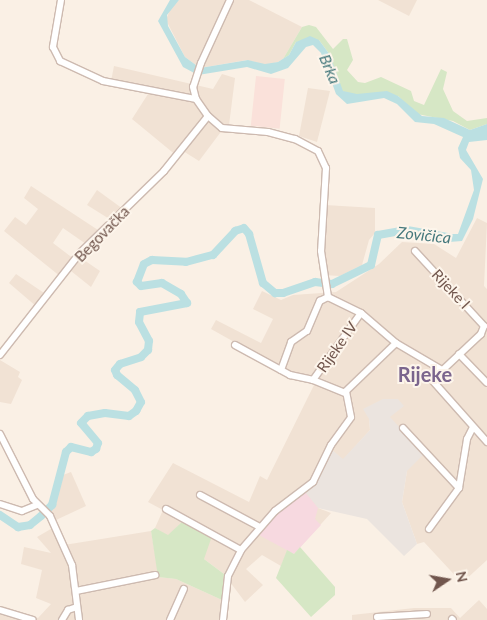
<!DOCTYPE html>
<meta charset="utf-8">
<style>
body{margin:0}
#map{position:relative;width:487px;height:620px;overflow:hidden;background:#faf0e5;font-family:Lato,sans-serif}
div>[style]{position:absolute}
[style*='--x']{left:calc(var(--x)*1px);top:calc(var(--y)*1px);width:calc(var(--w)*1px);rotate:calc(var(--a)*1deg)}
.residential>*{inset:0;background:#f1e2d4}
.commercial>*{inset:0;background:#fae1da;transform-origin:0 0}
.industrial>*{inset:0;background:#ebe4df}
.medical>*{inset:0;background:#f7d9e0}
.green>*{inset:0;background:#d6e7c5}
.water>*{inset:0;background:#bbe0e2}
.river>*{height:8px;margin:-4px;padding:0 4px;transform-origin:4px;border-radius:4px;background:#bbe0e2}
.roads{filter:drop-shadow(1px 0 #cdbab0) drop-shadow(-1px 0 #cdbab0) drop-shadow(0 1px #cdbab0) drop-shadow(0 -1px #cdbab0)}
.minor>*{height:6px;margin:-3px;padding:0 3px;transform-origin:3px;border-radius:3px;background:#fff}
span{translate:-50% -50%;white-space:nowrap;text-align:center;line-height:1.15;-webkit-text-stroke:4px #fdf5eb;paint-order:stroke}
.street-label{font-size:15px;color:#71564d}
.water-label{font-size:16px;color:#45787c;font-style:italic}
.district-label{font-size:20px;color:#7b658d;font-weight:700}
.north{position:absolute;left:422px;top:555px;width:50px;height:50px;-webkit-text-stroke:4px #fdf5eb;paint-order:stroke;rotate:78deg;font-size:14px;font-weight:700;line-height:20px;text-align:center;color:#71564d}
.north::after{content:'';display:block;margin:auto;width:18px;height:22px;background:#71564d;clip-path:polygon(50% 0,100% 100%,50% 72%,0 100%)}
</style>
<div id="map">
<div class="residential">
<i style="clip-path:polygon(179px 0,249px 0,302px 27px,283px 59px,278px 62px,265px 65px,247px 60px,200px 68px,185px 57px,166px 20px,171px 7px)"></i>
<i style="clip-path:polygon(378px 0,417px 0,409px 16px)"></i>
<i style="clip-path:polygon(114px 66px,213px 89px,222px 74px,235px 78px,228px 133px,220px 133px,199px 161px,183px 151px,177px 156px,132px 119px,148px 94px,110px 86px)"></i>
<i style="clip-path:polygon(308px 88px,330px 91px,317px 142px,299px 136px)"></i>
<i style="clip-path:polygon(31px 186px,98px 230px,86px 244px,63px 228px,53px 243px,74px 259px,61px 277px,4px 231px,15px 217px,26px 225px,38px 209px,24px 198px)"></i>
<i style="clip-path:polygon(97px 190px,123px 209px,111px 220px,87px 205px)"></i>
<i style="clip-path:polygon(325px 205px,375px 208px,375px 233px,369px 240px,362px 265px,340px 276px,323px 275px)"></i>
<i style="clip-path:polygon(477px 218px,487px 223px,484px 286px,487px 289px,487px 560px,462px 583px,424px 542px,417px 544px,402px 502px,407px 471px,369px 419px,370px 430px,343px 460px,332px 450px,318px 508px,331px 513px,294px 554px,287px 551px,281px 566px,262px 555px,246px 569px,263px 585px,245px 602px,224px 574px,204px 559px,184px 520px,168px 536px,155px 528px,163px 510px,148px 502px,173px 463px,249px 502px,260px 476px,267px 480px,315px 383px,288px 372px,211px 329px,216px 320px,261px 343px,273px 319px,253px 309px,262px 291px,281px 300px,293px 295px,336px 292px,379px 264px,402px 242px,434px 244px,456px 258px)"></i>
<i style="clip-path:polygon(81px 258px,100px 271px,91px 287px,71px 271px)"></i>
<i style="clip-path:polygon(16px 274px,47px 295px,37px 307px,9px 283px)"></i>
<i style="clip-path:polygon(0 360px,20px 372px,18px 377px,22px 380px,11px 404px,0 402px)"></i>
<i style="clip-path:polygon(71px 472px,86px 506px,56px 520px,50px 512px,63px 475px)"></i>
<i style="clip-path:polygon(56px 526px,64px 545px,151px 531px,159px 577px,176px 579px,222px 600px,220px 620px,0 620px,0 609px,3px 606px,38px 618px,51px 604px,36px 598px,42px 570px,21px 564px,24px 547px,51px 553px,37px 537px)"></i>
<i style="clip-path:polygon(479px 600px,487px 609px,487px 620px,352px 620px,352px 615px,414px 608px,451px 608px,460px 618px)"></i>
</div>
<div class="commercial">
<i style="left:256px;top:76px;width:29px;height:50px;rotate:6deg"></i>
</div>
<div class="industrial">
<i style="clip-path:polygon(383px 399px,398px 399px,404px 406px,390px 417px,424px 454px,407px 471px,402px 502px,417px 544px,404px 556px,367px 519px,318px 508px,305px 492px,316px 483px,332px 450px,343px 459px,370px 430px,369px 419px,363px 409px)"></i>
</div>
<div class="medical">
<i style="clip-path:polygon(305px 492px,318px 508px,315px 519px,321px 525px,294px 554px,257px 534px,287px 503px)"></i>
</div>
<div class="green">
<i style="clip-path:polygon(309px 25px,316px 27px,333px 49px,343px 39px,347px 39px,353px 60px,347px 70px,358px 82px,365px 83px,381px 77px,411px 91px,414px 101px,424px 105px,441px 69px,447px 72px,443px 89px,453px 111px,467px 121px,487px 118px,487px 124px,470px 130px,453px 121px,417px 114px,398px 96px,349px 94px,342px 91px,330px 55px,319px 40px,296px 42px,289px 55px,283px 59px,302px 27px)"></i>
<i style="clip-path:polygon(184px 520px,212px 536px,204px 559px,224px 574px,222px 600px,176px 579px,158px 577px,151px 531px,155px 528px,168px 535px)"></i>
<i style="clip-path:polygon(300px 547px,335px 587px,335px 595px,311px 617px,276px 578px,287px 550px,294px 554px)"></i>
</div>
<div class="water">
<i style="clip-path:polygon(170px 0,179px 0,167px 15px,168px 26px,185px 57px,200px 68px,248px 60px,265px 64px,278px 62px,289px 55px,296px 42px,310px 36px,319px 40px,330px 55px,343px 91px,357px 94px,387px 91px,398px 96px,422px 116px,444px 118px,470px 130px,487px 124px,487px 140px,469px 142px,466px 150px,483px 179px,473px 219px,462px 241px,449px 242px,438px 234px,458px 234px,474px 190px,471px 170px,460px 158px,458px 148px,463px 137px,434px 124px,415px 122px,397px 104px,384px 98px,347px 104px,336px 94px,321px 53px,313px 45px,306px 47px,288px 68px,271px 74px,247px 67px,198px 75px,183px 67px,158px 21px)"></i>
</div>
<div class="river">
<i style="--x:0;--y:515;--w:22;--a:34"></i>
<i style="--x:18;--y:527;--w:12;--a:-9"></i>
<i style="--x:30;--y:525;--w:14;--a:-39"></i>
<i style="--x:41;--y:516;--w:16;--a:-45"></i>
<i style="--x:52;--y:505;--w:55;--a:-75.2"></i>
<i style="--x:66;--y:452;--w:7;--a:-45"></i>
<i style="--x:71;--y:447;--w:21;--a:14"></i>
<i style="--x:91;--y:452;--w:6;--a:-31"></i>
<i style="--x:96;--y:449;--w:6;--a:-72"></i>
<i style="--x:98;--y:443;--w:26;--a:-130"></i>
<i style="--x:81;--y:423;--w:10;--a:-45"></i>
<i style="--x:88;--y:416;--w:17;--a:-10"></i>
<i style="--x:105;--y:413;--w:24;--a:7"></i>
<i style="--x:129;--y:416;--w:9;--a:-36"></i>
<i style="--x:136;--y:411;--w:10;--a:-61"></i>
<i style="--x:141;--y:402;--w:13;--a:-117"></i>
<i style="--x:135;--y:390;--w:23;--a:-140"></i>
<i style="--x:117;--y:375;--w:5;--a:-112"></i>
<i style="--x:115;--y:370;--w:8;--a:-50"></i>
<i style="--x:120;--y:364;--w:22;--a:-18"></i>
<i style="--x:141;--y:357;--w:10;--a:-45"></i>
<i style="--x:148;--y:350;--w:9;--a:-84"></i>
<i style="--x:149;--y:341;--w:21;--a:-118"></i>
<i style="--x:139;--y:322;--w:10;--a:-84"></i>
<i style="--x:140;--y:312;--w:48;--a:-10.8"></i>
<i style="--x:187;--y:303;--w:11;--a:-124"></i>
<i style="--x:181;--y:294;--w:22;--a:-150"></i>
<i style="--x:162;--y:283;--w:21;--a:172"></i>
<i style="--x:141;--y:286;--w:6;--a:-135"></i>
<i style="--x:137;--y:282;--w:19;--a:-69"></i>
<i style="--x:144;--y:264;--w:9;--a:-27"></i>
<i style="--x:152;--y:260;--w:34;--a:3"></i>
<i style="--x:186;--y:262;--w:28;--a:-15"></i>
<i style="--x:213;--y:255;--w:33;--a:-47"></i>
<i style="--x:235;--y:231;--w:9;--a:-18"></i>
<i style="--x:244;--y:228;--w:8;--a:50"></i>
<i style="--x:249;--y:234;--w:51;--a:74.1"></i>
<i style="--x:263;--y:283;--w:16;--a:40"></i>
<i style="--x:275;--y:293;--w:8;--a:0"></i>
<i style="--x:283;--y:293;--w:34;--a:-19"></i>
<i style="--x:315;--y:282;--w:17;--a:7"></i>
<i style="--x:332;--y:284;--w:43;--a:-26"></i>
<i style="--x:371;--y:265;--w:31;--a:-77"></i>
<i style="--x:378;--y:235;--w:29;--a:-10"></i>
<i style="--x:407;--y:230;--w:41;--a:9.9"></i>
</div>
<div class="roads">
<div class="minor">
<i style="--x:61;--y:0;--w:48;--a:99.7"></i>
<i style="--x:53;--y:47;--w:16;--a:63"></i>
<i style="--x:60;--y:61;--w:47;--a:24.9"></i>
<i style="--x:103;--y:81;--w:95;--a:11"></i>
<i style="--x:230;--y:0;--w:69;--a:114.7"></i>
<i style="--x:201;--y:63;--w:25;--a:108"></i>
<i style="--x:193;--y:87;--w:12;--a:76"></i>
<i style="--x:196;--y:99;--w:21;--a:55"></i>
<i style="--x:208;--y:116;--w:18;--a:41"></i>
<i style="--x:222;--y:128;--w:46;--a:5"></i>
<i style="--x:268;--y:132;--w:28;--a:15"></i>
<i style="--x:295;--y:139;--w:26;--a:28"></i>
<i style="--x:318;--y:151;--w:19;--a:65"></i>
<i style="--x:326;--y:168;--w:83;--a:93.4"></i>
<i style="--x:321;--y:251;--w:47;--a:81.3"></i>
<i style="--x:328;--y:297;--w:37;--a:26"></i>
<i style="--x:361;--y:313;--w:46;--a:40.6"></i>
<i style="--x:396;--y:343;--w:53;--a:30.4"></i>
<i style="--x:415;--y:251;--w:102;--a:47.4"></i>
<i style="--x:484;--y:326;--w:9;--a:111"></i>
<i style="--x:481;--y:334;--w:67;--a:136.8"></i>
<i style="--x:432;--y:380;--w:83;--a:48.4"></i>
<i style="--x:235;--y:345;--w:63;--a:28.6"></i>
<i style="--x:290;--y:375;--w:24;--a:12"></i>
<i style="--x:313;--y:380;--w:35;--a:22"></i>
<i style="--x:459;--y:354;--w:40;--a:46"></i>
<i style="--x:0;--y:355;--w:130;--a:-51.9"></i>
<i style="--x:80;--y:253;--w:117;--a:-44.3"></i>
<i style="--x:164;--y:171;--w:70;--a:-51.3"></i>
<i style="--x:281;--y:370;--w:30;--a:-70"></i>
<i style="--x:291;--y:342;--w:19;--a:-35"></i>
<i style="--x:307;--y:331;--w:33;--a:-67"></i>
<i style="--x:320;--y:301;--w:9;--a:-27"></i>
<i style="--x:313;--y:380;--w:82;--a:-54.4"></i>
<i style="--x:403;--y:428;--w:82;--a:47"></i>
<i style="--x:0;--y:434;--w:73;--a:63.1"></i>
<i style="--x:33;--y:499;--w:24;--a:45"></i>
<i style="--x:50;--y:516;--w:54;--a:65.8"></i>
<i style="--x:72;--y:565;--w:55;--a:82.7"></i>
<i style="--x:200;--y:495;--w:68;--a:28.1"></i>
<i style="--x:0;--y:504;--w:23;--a:18"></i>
<i style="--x:22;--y:511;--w:16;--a:-22"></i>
<i style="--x:166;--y:509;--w:85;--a:28.7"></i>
<i style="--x:429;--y:529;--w:51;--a:-53.8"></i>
<i style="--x:459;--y:488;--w:50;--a:-80.7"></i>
<i style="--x:467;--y:439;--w:13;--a:-63"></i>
<i style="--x:76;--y:591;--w:81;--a:-11.4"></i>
<i style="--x:0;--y:610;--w:34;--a:17"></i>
<i style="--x:377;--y:617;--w:50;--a:-3.4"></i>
<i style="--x:452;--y:619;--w:1;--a:45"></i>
<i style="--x:62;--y:620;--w:12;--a:-59"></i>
<i style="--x:68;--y:610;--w:9;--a:-18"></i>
<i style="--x:170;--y:620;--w:34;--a:-66"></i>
<i style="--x:223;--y:620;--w:44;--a:-83.5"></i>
<i style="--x:228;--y:576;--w:29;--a:-63"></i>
<i style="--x:241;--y:550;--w:52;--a:-48.9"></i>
<i style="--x:275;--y:511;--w:48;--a:-37.3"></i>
<i style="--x:313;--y:482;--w:41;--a:-64.1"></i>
<i style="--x:331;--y:445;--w:34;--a:-54"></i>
<i style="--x:351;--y:417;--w:26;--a:-101"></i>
<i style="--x:346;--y:391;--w:69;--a:-43.8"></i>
</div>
</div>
<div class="street-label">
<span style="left:102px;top:234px;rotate:-46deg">Begovačka</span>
<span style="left:451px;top:289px;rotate:47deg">Rijeke I</span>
<span style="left:337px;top:347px;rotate:-55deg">Rijeke IV</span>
</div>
<div class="water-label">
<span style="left:330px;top:69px;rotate:67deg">Brka</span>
<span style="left:424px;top:235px;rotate:6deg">Zovičica</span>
</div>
<div class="district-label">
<span style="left:425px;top:374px">Rijeke</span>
</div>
<div class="north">N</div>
</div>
